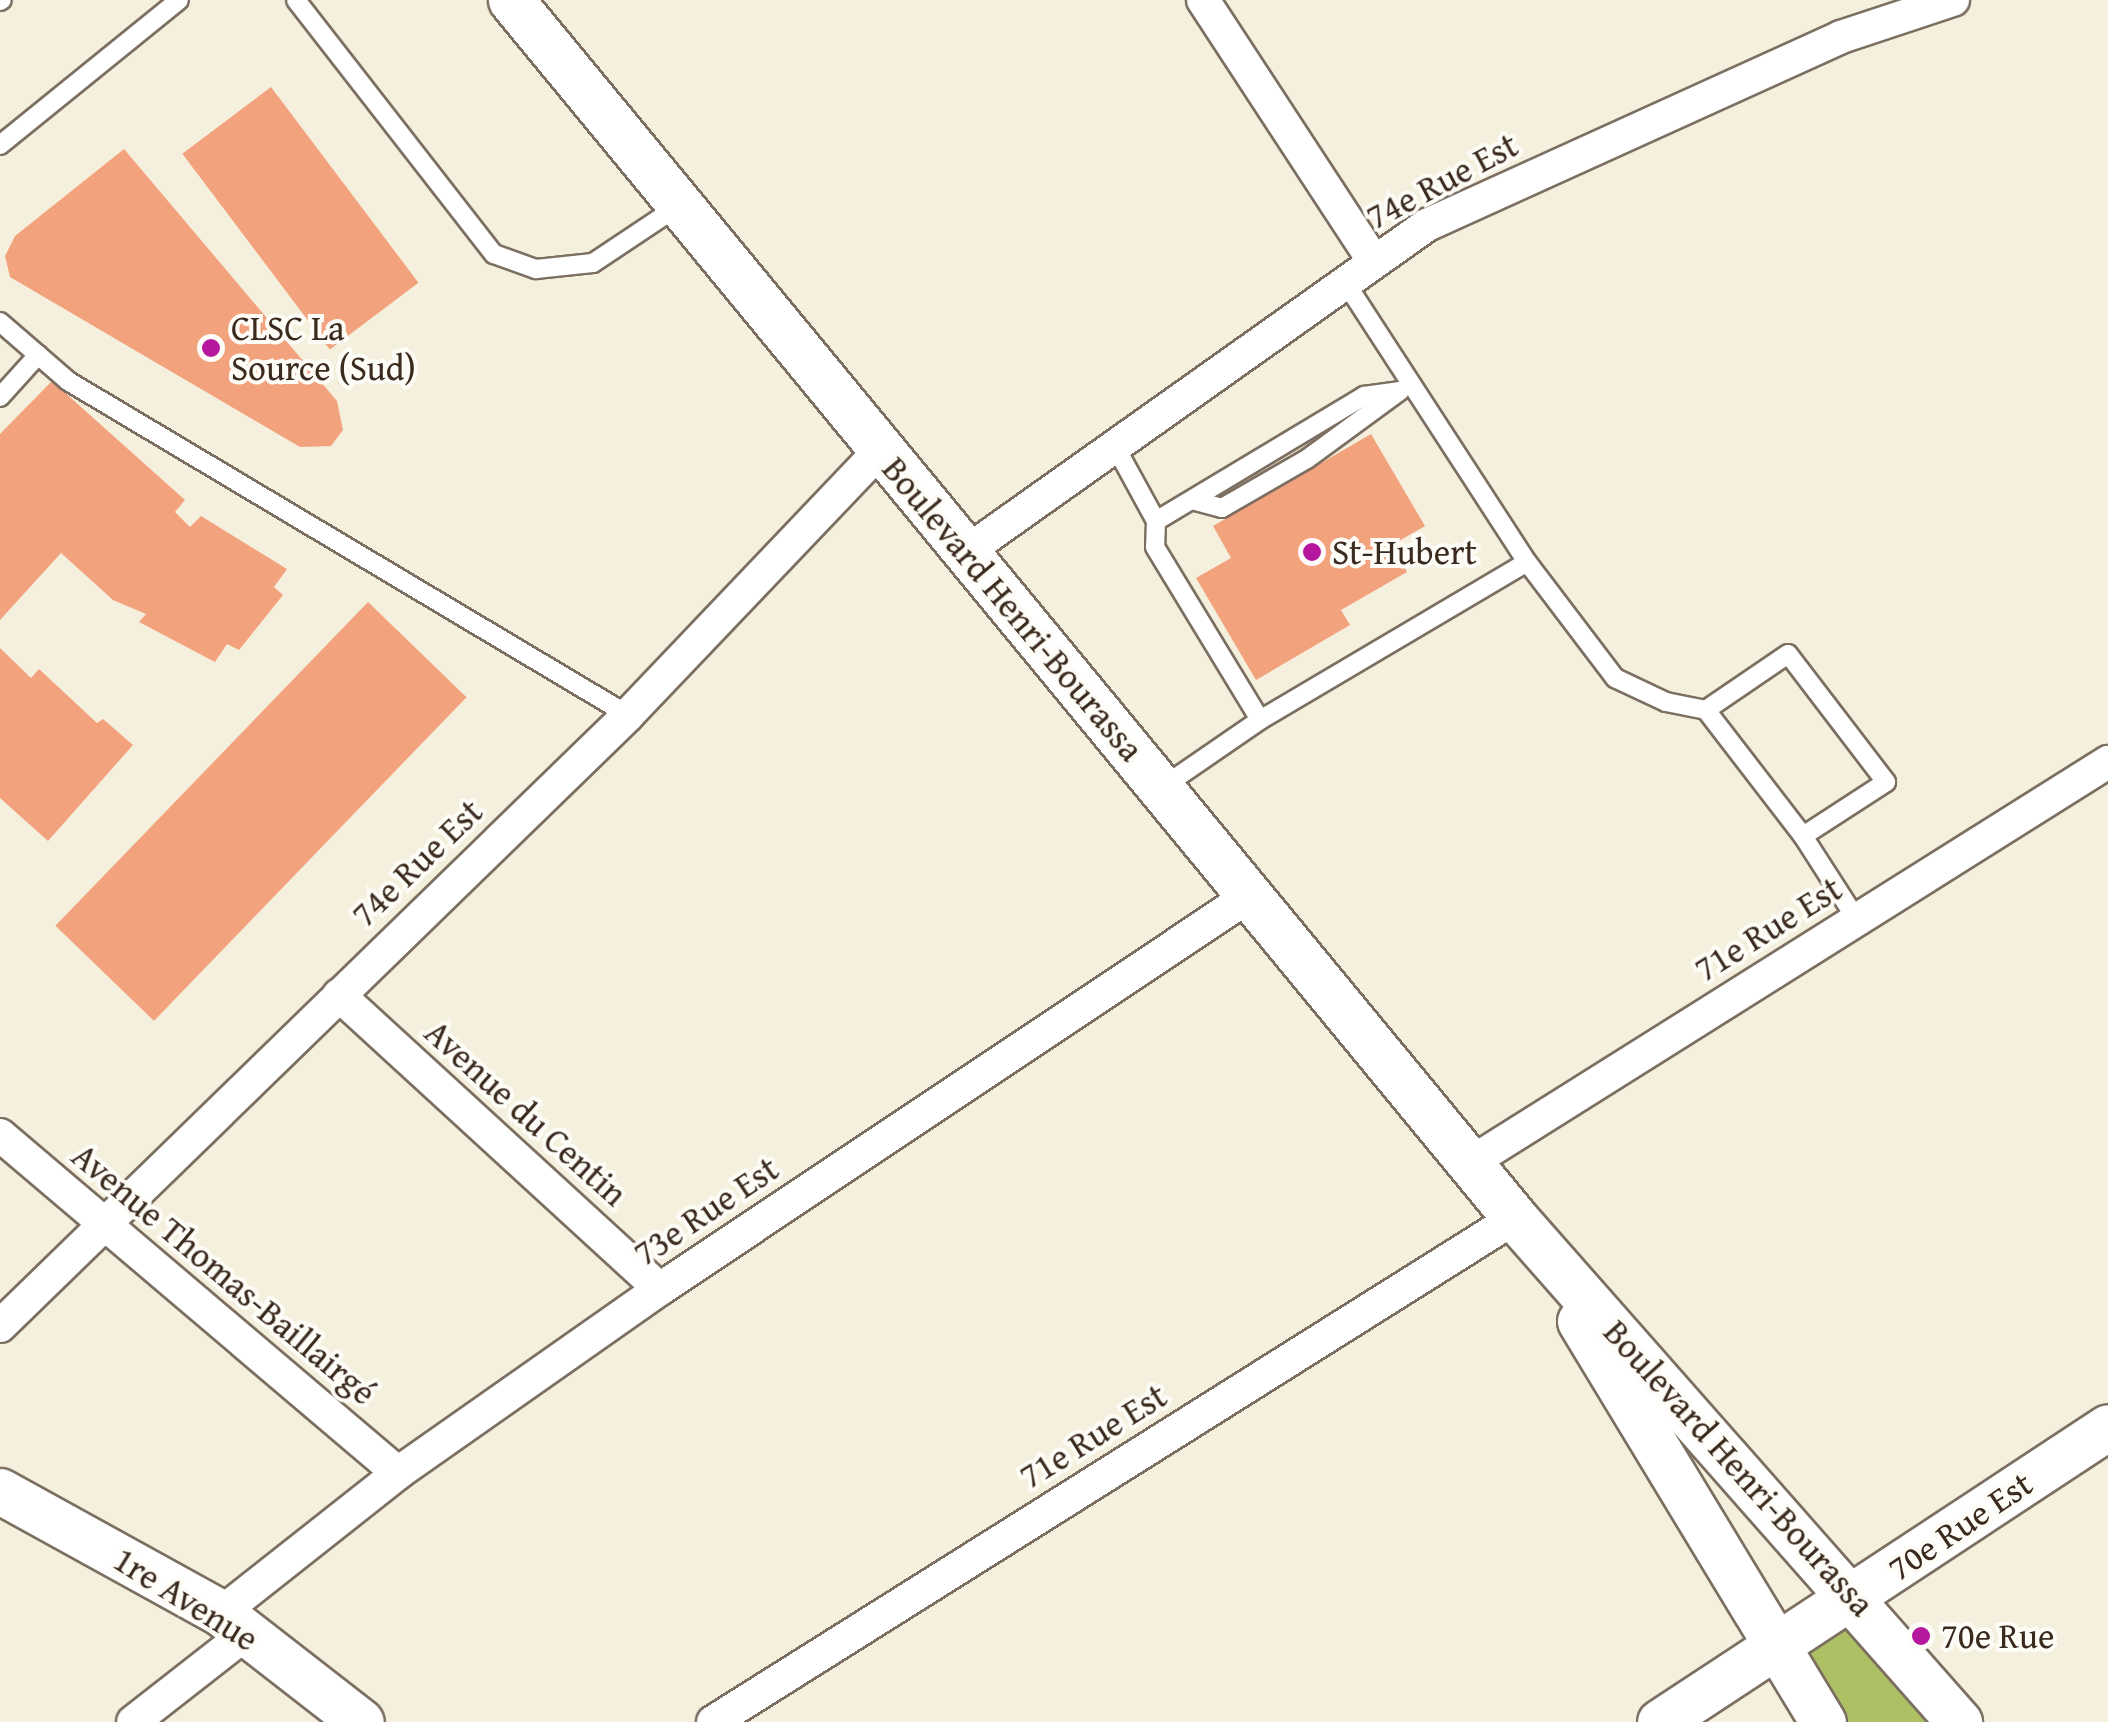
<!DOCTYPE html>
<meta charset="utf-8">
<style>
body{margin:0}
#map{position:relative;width:2108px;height:1722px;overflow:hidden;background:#f5f0dd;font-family:"Gentium Book Plus",serif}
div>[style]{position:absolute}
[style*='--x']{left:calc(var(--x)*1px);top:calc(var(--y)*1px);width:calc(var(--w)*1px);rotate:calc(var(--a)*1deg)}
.green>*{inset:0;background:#adc164}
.building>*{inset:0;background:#f3a27e;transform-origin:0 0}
.roads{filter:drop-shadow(2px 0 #7c6f61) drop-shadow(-2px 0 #7c6f61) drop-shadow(0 2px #7c6f61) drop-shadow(0 -2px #7c6f61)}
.lane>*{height:18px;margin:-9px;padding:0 9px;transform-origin:9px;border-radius:9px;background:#fff}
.street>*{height:32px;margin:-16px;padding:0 16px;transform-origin:16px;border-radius:16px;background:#fff}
.secondary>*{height:45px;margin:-22.5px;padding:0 22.5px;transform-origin:22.5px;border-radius:22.5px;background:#fff}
.dots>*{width:28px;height:28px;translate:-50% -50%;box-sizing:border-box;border:5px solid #fdfcf7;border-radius:50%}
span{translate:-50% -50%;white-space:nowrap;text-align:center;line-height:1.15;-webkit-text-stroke:8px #fdfcf7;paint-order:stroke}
.street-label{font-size:35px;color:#3b2a1e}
.poi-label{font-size:35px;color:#3b2a1e}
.left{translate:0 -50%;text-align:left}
</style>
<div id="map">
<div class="green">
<i style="clip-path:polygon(1855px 1597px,1958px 1722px,1823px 1722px,1781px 1645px)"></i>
</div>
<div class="building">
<i style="left:271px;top:87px;width:245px;height:111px;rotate:53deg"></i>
<i style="clip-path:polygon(124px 149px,337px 401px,343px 430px,331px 446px,300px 447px,10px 277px,5px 256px,15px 236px)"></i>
<i style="clip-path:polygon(52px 381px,185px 500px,175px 512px,190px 527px,201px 516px,287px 569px,274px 587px,283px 595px,239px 650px,227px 644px,215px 662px,139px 622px,146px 614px,113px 600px,61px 553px,0 620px,0 434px)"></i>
<i style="clip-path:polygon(1371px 434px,1425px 526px,1392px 545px,1407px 572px,1341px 610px,1350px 625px,1256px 680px,1196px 578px,1231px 558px,1213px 526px)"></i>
<i style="left:368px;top:602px;width:137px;height:450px;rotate:44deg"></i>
<i style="clip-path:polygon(0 648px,31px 678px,39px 669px,97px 723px,103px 719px,133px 745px,48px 841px,0 798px)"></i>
</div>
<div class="roads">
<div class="lane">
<i style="--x:296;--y:0;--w:322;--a:52.1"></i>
<i style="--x:494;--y:254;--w:45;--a:19.7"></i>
<i style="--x:536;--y:269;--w:57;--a:-6"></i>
<i style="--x:593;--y:263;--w:105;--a:-33.7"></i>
<i style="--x:0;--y:1;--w:2;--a:-27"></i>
<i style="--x:0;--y:145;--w:230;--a:-39"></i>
<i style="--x:0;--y:322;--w:90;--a:40.9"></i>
<i style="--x:68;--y:381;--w:652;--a:30.81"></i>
<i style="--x:0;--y:397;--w:57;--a:-47.9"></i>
<i style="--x:1115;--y:446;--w:85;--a:61.3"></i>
<i style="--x:1156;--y:521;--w:26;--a:92"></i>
<i style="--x:1155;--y:547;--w:202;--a:58.7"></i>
<i style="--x:1260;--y:720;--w:120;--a:145.5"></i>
<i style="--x:1192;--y:500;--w:31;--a:15"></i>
<i style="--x:1222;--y:508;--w:98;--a:-30"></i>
<i style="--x:1307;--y:459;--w:115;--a:-36.2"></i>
<i style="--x:1156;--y:521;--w:243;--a:-31"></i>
<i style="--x:1364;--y:396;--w:35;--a:-8"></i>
<i style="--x:1527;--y:562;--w:146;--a:52.8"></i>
<i style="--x:1615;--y:678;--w:56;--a:25.2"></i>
<i style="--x:1666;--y:702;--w:41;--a:11.3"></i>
<i style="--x:1706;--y:710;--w:159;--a:52.4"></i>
<i style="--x:1803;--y:836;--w:99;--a:-33"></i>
<i style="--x:1886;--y:782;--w:161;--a:-127.4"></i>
<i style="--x:1788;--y:654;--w:99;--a:145.7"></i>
<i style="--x:1260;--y:720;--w:310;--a:-30.6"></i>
<i style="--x:1527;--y:562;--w:334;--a:-123"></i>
<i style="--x:1803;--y:836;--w:100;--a:57.3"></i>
</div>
<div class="street">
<i style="--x:1203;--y:0;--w:312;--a:56.8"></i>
<i style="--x:966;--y:552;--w:565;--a:-35.35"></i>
<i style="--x:1427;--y:225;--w:455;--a:-24.4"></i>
<i style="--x:1841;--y:37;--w:118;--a:-18.3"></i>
<i style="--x:339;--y:995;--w:435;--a:42.5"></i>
<i style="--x:0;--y:1135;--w:522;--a:40.34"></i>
<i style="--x:1470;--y:1163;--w:754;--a:-32.15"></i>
<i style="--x:0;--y:1326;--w:876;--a:-44.21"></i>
<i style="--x:628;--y:715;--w:367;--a:-46.4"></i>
<i style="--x:221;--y:1613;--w:226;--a:-38.3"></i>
<i style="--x:398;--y:1473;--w:320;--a:-35.1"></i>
<i style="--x:660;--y:1289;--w:708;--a:-33.71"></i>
<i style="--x:133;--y:1722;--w:145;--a:-38"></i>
<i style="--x:713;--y:1722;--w:947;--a:-32.15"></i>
</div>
<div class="secondary">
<i style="--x:511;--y:0;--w:1578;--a:50.5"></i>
<i style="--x:1515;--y:1218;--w:672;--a:48.62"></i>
<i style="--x:1580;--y:1321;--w:469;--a:58.8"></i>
<i style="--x:0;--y:1491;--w:252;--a:28.9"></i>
<i style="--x:221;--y:1613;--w:177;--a:37.9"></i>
<i style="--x:1660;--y:1722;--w:536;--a:-33.36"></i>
</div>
</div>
<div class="dots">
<i style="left:211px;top:348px;background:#b5179e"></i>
<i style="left:1312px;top:552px;background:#b5179e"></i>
<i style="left:1921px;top:1636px;background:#b5179e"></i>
</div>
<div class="street-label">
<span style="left:1442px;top:181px;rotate:-28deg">74e Rue Est</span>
<span style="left:1013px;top:609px;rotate:50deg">Boulevard Henri-Bourassa</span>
<span style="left:417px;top:863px;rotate:-44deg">74e Rue Est</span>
<span style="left:1768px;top:929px;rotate:-32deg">71e Rue Est</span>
<span style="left:526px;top:1113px;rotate:42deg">Avenue du Centin</span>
<span style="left:706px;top:1211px;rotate:-34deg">73e Rue Est</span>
<span style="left:224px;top:1274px;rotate:40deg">Avenue Thomas-Baillairgé</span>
<span style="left:1093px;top:1436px;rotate:-32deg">71e Rue Est</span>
<span style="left:1739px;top:1468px;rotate:48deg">Boulevard Henri-Bourassa</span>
<span style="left:1960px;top:1526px;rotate:-34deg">70e Rue Est</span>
<span style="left:186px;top:1599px;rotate:32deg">1re Avenue</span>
</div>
<div class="poi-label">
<span class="left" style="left:231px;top:348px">CLSC La<br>Source (Sud)</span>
<span class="left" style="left:1332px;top:552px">St-Hubert</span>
<span class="left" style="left:1941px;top:1636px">70e Rue</span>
</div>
</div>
